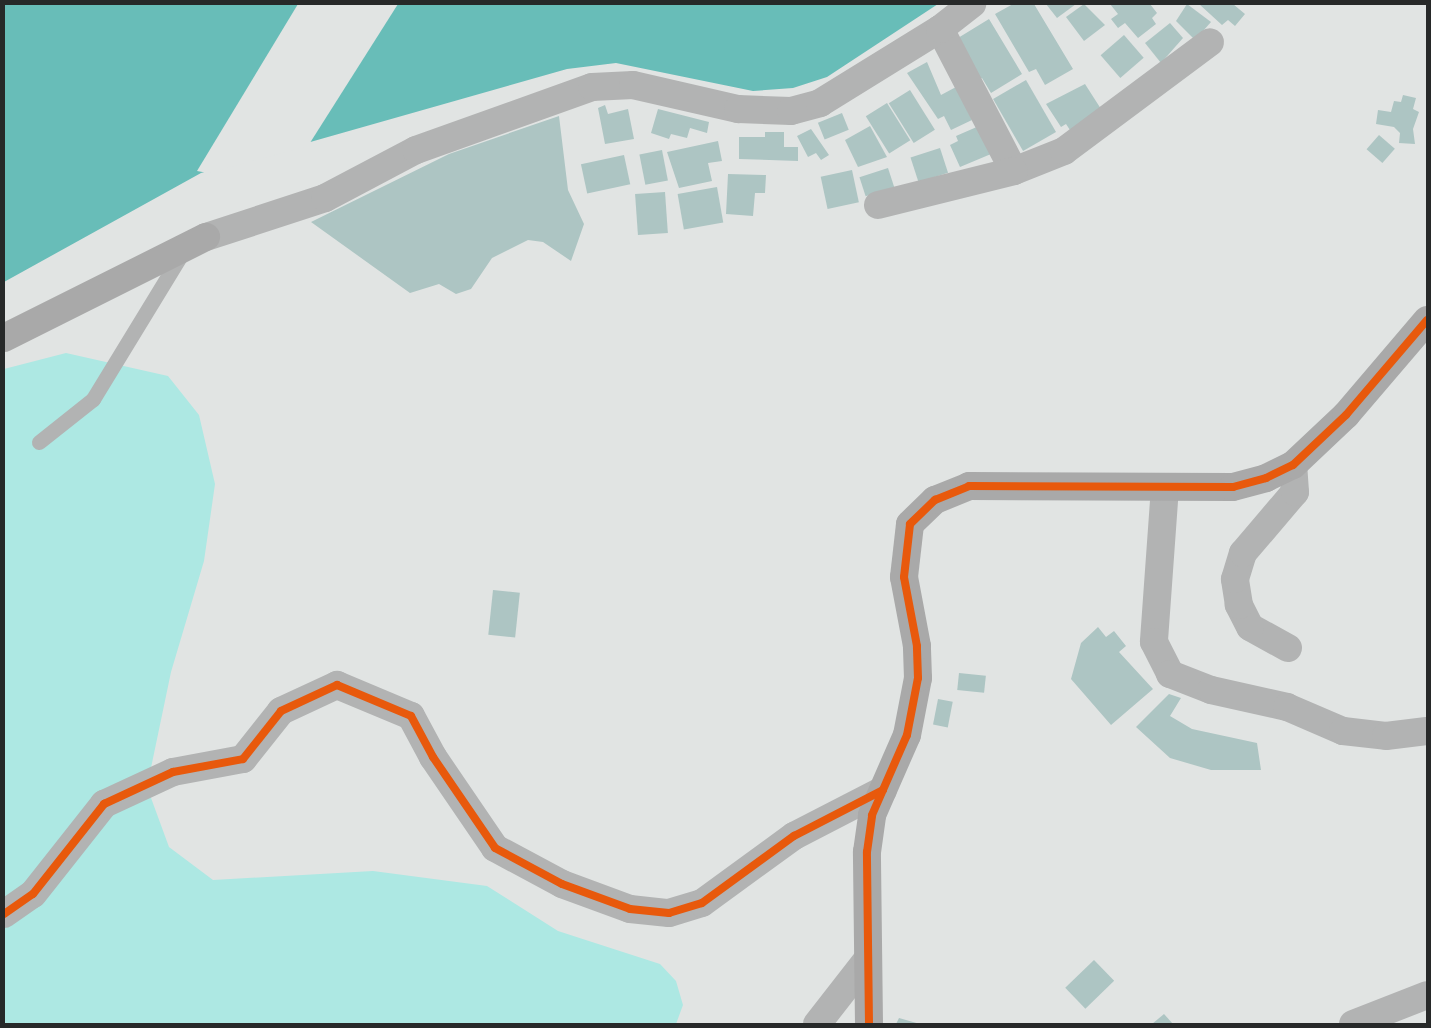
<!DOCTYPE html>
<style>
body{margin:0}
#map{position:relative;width:1431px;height:1028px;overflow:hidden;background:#e1e4e3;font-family:Raleway,sans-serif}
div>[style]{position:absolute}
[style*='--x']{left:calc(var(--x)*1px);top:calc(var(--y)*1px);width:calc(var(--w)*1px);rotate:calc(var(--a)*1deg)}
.green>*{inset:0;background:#ade8e3}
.water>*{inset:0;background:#68bdb8}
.pier>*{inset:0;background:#e1e4e3}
.building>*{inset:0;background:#adc5c3;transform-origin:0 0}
.lane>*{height:15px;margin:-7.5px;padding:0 7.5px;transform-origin:7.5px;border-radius:7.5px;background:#b2b3b3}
.street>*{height:28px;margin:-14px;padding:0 14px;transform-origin:14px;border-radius:14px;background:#b2b3b3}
.secondary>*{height:28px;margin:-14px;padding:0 14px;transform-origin:14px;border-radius:14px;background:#a9a9a9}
.cycleway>*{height:8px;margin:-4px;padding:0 4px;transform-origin:4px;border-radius:4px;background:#e8590c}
span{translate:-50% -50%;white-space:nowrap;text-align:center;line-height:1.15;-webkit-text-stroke:5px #fff;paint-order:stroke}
.frame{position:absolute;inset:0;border:5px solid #272929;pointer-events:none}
</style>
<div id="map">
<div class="green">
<i style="clip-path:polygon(66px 353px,168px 376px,199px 415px,215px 484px,204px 561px,171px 672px,147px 787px,169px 847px,213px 880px,373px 871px,487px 886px,558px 931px,660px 964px,676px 981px,683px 1005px,676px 1024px,4px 1024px,4px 369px)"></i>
</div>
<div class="water">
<i style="clip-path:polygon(4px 4px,938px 4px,827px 77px,793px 88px,753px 91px,616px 63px,567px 69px,201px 173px,4px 282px)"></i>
</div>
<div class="pier">
<i style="clip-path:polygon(298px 4px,398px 4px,308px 146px,208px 173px,197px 171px)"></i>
</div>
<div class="building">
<i style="clip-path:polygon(1013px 4px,1034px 4px,1073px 69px,1045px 85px,1036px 69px,1029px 72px,995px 14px)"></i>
<i style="clip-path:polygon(1046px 4px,1076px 4px,1057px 18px)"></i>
<i style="clip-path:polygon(1084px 4px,1105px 25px,1084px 41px,1066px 17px)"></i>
<i style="clip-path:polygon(1110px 4px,1150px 4px,1157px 13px,1152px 18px,1156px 24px,1138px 38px,1125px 23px,1118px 28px,1111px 19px,1118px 14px)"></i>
<i style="clip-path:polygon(1187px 4px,1211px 22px,1195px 40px,1176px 21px)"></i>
<i style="clip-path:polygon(1199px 4px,1233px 4px,1245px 14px,1235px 26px,1228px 20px,1222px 25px)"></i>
<i style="clip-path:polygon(989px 19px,1022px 74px,991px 93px,982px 78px,976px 81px,958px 38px)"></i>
<i style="clip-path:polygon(1170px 23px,1183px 38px,1161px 63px,1145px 43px)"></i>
<i style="left:1124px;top:35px;width:30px;height:31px;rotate:49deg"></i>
<i style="clip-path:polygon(927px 62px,941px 95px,956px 87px,972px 120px,951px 130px,944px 116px,938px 119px,907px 73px)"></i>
<i style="left:1026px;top:80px;width:60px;height:38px;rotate:60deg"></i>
<i style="clip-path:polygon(1085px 84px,1101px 109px,1070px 130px,1066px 124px,1061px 127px,1046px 104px)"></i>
<i style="left:910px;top:90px;width:47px;height:25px;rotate:58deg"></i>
<i style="clip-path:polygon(1403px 95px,1416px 98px,1413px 109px,1419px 112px,1413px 129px,1415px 144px,1399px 143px,1400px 133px,1394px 127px,1376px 124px,1378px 110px,1391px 112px,1394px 101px,1401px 102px)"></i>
<i style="left:887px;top:103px;width:44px;height:25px;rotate:58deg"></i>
<i style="clip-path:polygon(605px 105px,608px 114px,628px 109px,634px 139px,605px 144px,598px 108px)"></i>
<i style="clip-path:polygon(658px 109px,709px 122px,707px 133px,690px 128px,687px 138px,671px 134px,669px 139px,651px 133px)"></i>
<i style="left:842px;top:113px;width:18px;height:26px;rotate:68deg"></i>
<i style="clip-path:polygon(559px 116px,568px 190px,584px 224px,571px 261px,543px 242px,528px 240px,492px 258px,471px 289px,456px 294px,439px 284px,410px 293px,311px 222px,449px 154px)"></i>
<i style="clip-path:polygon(870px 126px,887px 157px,858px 167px,845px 140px)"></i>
<i style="clip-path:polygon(979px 126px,991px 154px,960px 167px,950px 145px,958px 141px,956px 136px)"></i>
<i style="clip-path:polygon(811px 129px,829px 155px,821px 160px,816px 153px,808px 157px,797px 136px)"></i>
<i style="clip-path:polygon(765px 132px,784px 132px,784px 147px,798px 147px,798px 161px,739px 159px,739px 137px,765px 137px)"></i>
<i style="left:1379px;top:135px;width:21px;height:19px;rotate:41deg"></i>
<i style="clip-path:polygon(718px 141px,722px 161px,708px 163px,712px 181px,679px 188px,667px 152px)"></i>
<i style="left:940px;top:148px;width:26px;height:31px;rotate:72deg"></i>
<i style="left:662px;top:150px;width:31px;height:23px;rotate:79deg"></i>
<i style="left:624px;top:155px;width:30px;height:44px;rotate:78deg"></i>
<i style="left:888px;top:168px;width:20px;height:30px;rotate:72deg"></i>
<i style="left:852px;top:170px;width:33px;height:32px;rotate:78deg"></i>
<i style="clip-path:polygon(728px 174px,766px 175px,765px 193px,755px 193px,753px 216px,726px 214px)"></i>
<i style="left:717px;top:187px;width:36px;height:40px;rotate:80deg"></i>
<i style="left:665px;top:192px;width:41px;height:30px;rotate:86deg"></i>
<i style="left:493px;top:590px;width:27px;height:45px;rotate:6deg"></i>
<i style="clip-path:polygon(1098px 627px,1106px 637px,1114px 631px,1126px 646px,1119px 652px,1153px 689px,1111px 725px,1071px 679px,1081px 643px)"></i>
<i style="left:959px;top:673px;width:27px;height:17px;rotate:6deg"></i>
<i style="clip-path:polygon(1169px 694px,1181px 698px,1170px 716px,1192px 729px,1257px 743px,1261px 770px,1211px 770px,1170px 758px,1136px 727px)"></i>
<i style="left:938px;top:699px;width:15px;height:26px;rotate:11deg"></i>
<i style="left:1094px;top:960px;width:29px;height:40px;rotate:46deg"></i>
<i style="clip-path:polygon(1164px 1014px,1173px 1024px,1152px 1024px)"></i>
<i style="clip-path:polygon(899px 1018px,920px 1024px,896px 1024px)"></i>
</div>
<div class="lane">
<i style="--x:39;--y:442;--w:69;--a:-38.5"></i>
<i style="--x:93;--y:399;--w:169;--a:-58.6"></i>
</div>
<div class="street">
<i style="--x:940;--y:29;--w:160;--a:62.5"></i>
<i style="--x:1014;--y:171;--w:54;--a:-21.8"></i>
<i style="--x:1064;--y:151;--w:182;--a:-36.7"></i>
<i style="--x:878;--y:205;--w:140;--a:-14"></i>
<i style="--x:206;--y:237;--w:125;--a:-18.1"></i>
<i style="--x:325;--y:198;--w:103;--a:-27.8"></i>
<i style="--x:416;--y:150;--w:187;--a:-19.7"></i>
<i style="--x:592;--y:87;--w:41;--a:-2.8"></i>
<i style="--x:633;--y:85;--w:108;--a:12.9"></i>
<i style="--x:738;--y:109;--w:53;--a:2.2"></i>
<i style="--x:791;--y:111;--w:30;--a:-15"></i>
<i style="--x:820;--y:103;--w:141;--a:-31.7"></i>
<i style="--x:940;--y:29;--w:41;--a:-38"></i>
<i style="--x:1165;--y:487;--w:155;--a:94.1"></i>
<i style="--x:1154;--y:642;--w:36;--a:63"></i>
<i style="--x:1170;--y:674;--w:44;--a:21.3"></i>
<i style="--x:1211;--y:690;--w:78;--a:12.6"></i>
<i style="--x:1287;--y:707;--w:61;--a:23.2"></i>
<i style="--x:1343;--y:731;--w:43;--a:6.6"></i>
<i style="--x:1386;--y:736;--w:41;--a:-7"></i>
<i style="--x:1288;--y:648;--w:43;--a:-151.1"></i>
<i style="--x:1250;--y:627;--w:25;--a:-117"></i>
<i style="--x:1239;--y:605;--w:26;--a:-99"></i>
<i style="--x:1235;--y:579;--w:27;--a:-73"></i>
<i style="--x:1243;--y:553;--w:80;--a:-49.6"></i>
<i style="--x:1295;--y:492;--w:27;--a:-94"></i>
<i style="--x:4;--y:914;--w:35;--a:-35"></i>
<i style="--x:33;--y:894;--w:115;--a:-51.7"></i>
<i style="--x:104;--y:804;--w:76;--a:-24.9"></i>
<i style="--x:173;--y:772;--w:71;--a:-10.5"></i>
<i style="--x:243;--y:759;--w:61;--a:-51.6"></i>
<i style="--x:281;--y:711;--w:62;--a:-24.9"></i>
<i style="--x:337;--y:685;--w:80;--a:22.7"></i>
<i style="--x:411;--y:716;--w:47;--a:61.8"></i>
<i style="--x:433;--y:757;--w:110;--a:55.7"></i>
<i style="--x:495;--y:848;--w:76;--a:28.2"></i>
<i style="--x:562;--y:884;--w:72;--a:20.2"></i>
<i style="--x:630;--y:909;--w:39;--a:6"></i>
<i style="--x:669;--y:913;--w:34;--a:-17"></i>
<i style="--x:702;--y:903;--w:114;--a:-36.1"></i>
<i style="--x:794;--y:836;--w:100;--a:-27.3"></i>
<i style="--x:817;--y:1024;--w:81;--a:-52"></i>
<i style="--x:1353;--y:1024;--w:79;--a:-21.4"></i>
</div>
<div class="secondary">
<i style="--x:4;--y:338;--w:226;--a:-26.6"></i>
<i style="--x:869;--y:1024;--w:172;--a:-90.7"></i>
<i style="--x:867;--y:852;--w:37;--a:-82"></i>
<i style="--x:872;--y:815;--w:87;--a:-66.4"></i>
<i style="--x:907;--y:735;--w:58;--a:-79.1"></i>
<i style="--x:918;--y:678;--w:32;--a:-92"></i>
<i style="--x:917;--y:646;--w:70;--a:-100.7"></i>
<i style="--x:904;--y:577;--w:53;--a:-83.5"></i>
<i style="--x:910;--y:524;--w:35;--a:-44"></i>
<i style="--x:935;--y:500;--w:37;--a:-22"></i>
<i style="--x:969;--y:486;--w:264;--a:0.2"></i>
<i style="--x:1233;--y:487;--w:34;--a:-15"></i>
<i style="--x:1266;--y:478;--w:30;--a:-26"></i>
<i style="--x:1293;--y:465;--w:73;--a:-43.3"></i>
<i style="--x:1346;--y:415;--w:125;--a:-49.5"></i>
</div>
<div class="cycleway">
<i style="--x:4;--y:914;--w:35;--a:-35"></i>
<i style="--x:33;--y:894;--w:115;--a:-51.7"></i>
<i style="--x:104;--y:804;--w:76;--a:-24.9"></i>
<i style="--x:173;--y:772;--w:71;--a:-10.5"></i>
<i style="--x:243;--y:759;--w:61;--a:-51.6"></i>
<i style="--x:281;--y:711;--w:62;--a:-24.9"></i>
<i style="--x:337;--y:685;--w:80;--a:22.7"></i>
<i style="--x:411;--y:716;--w:47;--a:61.8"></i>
<i style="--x:433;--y:757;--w:110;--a:55.7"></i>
<i style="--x:495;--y:848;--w:76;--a:28.2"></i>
<i style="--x:562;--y:884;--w:72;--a:20.2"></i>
<i style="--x:630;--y:909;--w:39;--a:6"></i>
<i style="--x:669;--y:913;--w:34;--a:-17"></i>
<i style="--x:702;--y:903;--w:114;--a:-36.1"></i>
<i style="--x:794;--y:836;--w:100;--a:-27.3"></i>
<i style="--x:869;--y:1024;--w:172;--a:-90.7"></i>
<i style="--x:867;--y:852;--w:37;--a:-82"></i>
<i style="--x:872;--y:815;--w:87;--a:-66.4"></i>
<i style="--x:907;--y:735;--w:58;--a:-79.1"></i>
<i style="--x:918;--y:678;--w:32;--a:-92"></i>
<i style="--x:917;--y:646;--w:70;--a:-100.7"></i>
<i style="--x:904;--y:577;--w:53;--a:-83.5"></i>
<i style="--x:910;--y:524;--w:35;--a:-44"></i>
<i style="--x:935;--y:500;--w:37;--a:-22"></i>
<i style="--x:969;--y:486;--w:264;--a:0.2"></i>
<i style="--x:1233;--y:487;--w:34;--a:-15"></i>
<i style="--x:1266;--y:478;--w:30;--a:-26"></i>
<i style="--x:1293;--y:465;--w:73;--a:-43.3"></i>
<i style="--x:1346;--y:415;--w:125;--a:-49.5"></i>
</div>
<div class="frame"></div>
</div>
